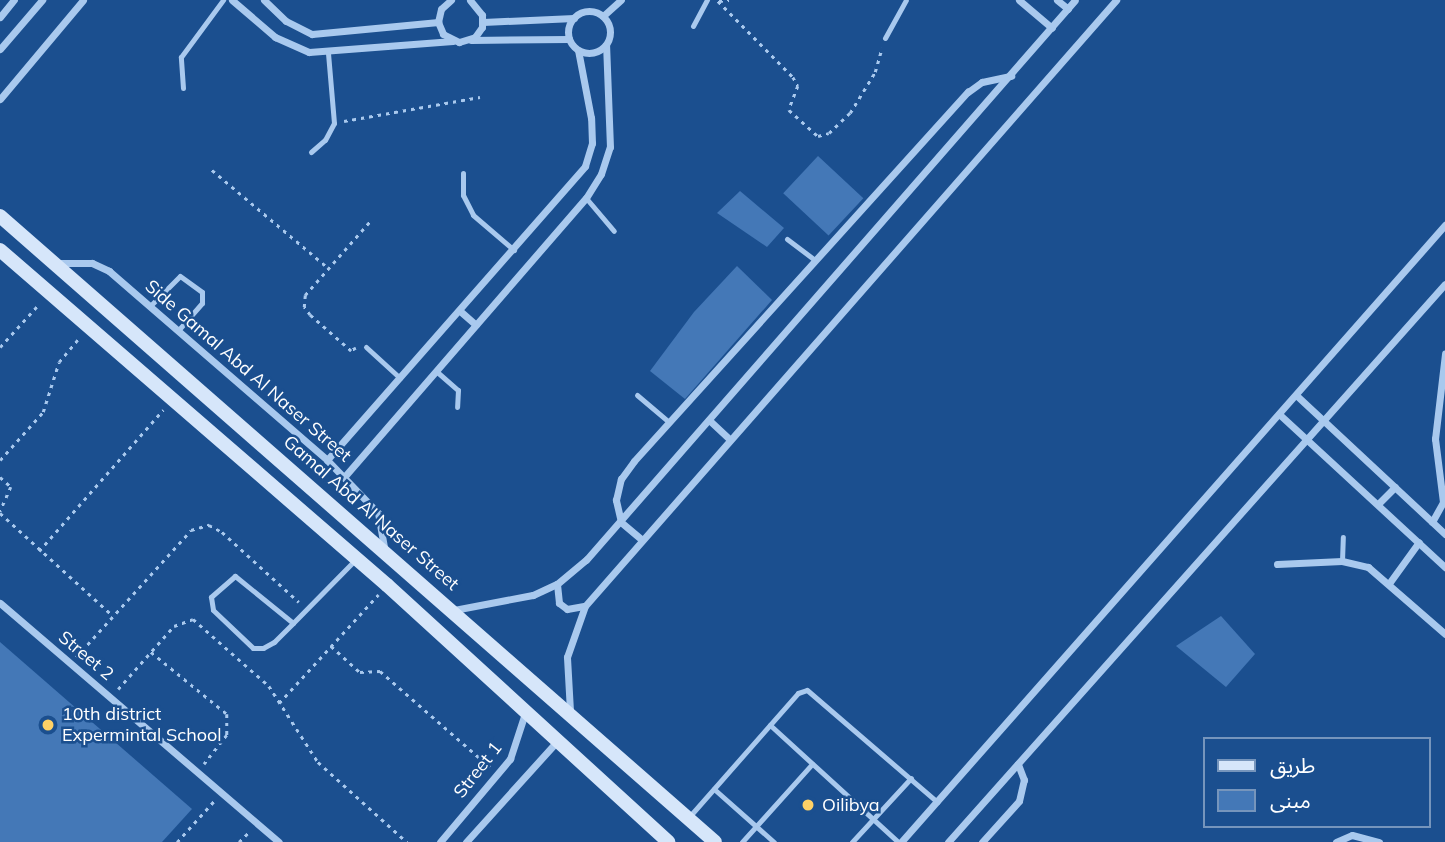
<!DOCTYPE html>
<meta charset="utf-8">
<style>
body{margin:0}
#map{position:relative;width:1445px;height:842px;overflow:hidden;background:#1b4f8f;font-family:Mulish,"Noto Sans Arabic",sans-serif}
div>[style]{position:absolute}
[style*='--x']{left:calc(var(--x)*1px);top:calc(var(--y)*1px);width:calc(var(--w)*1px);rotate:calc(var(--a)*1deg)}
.building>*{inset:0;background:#4478b7;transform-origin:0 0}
.path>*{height:2.5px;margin-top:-1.25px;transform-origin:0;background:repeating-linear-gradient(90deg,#a9c9ee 0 3.5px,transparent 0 8.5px)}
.service>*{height:5px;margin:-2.5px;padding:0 2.5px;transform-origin:2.5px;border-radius:2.5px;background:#a9c9ee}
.minor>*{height:7px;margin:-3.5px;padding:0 3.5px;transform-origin:3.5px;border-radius:3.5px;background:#a9c9ee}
.minor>.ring{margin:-3.5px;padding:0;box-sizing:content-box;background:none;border:7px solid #a9c9ee;border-radius:50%}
.secondary>*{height:14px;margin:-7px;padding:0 7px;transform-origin:7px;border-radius:7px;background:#d6e6fa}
.dots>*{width:19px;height:19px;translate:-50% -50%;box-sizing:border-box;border:4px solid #1b4f8f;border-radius:50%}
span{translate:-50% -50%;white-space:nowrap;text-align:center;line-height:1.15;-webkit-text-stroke:5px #1b4f8f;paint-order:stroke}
.street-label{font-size:18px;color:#fff}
.poi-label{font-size:18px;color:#fff}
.left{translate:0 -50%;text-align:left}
.legend{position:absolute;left:1203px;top:737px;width:228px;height:91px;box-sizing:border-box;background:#1b4f8f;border:2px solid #7695bc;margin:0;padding:9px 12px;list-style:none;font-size:21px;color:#fff}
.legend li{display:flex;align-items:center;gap:14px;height:35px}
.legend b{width:35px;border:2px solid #7695bc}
</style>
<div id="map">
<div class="building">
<i style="left:818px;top:156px;width:62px;height:51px;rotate:43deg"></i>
<i style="clip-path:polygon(740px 191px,784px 228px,767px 247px,717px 213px)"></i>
<i style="clip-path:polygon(737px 266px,772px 300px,685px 399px,650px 371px,694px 312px)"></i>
<i style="clip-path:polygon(1221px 616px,1255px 654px,1226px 687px,1176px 646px)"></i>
<i style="clip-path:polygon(0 642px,192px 809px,162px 842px,0 842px)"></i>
</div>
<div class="path">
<i style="--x:718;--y:1;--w:107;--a:45.4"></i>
<i style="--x:793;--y:77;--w:10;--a:61"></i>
<i style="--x:798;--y:86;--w:26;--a:111"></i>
<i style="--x:789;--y:110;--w:39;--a:42"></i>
<i style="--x:818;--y:136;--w:11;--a:-15"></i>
<i style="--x:829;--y:133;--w:29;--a:-44"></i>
<i style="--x:850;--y:113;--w:48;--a:-58.6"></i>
<i style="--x:875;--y:72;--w:25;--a:-74"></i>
<i style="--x:719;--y:1;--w:10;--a:-6"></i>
<i style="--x:344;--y:121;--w:138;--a:-10"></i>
<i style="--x:212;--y:170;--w:150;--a:40.1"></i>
<i style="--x:0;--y:347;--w:59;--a:-47.7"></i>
<i style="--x:356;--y:348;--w:6;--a:149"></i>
<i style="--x:351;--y:351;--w:55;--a:-138.7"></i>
<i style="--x:310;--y:315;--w:10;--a:-127"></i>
<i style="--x:304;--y:307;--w:12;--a:-85"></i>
<i style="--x:305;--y:295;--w:101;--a:-48.6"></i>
<i style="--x:0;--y:460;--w:64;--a:-48.1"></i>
<i style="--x:43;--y:412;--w:52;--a:-72.3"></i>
<i style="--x:59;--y:362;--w:33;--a:-50"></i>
<i style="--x:0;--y:477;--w:15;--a:42"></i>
<i style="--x:11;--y:487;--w:27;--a:114"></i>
<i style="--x:0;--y:513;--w:153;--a:42.3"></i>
<i style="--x:39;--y:551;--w:188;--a:-48.7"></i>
<i style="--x:331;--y:646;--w:39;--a:42"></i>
<i style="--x:360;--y:672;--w:20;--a:-3"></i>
<i style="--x:380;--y:671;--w:146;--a:41.1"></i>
<i style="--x:151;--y:652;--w:98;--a:39.2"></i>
<i style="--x:227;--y:714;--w:21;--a:90"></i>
<i style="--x:227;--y:735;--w:37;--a:128"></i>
<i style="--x:76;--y:657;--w:171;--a:-47.8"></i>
<i style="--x:191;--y:530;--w:19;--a:-16"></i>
<i style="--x:209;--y:525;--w:15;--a:28"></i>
<i style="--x:222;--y:532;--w:104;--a:42.3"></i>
<i style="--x:118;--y:689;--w:84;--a:-48.4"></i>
<i style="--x:174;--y:626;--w:20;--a:-20"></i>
<i style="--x:193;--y:619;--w:101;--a:41.4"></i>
<i style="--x:269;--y:686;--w:90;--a:57.2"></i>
<i style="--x:318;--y:762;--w:120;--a:42"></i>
<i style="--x:279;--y:703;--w:147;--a:-47.5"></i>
<i style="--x:177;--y:842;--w:57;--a:-47.9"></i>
<i style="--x:239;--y:842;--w:14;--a:-45"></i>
</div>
<div class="service">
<i style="--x:693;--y:26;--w:30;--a:-62"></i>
<i style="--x:885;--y:38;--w:43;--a:-61.1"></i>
<i style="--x:183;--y:88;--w:31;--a:-94"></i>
<i style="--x:181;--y:57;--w:71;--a:-53.6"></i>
<i style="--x:311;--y:152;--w:18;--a:-41"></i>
<i style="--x:325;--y:140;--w:19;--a:-62"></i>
<i style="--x:334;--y:123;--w:70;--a:-94.9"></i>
<i style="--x:463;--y:173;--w:22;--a:90"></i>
<i style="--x:463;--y:195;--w:22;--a:63"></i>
<i style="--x:473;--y:215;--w:54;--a:40.5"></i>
<i style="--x:586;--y:198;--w:43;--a:49.7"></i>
<i style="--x:787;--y:239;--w:34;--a:37"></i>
<i style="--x:150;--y:306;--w:42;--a:-45"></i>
<i style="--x:180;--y:276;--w:27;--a:36"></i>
<i style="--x:202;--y:292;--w:11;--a:90"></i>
<i style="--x:202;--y:303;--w:37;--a:131"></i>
<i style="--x:366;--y:347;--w:46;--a:42.4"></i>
<i style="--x:436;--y:371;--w:29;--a:41"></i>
<i style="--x:458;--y:390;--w:17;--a:93"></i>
<i style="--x:637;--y:395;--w:42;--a:40.2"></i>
<i style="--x:1342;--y:561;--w:24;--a:-88"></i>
<i style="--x:293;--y:623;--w:75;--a:-141"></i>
<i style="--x:235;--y:576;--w:32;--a:139"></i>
<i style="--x:211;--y:597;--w:13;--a:81"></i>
<i style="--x:213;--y:610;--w:55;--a:43.5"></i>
<i style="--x:253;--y:648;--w:10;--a:0"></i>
<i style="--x:263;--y:648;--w:13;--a:-29"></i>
<i style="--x:274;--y:642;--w:27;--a:-45"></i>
<i style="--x:293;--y:623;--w:87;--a:-45.5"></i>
<i style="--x:770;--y:725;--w:173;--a:42.4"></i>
<i style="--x:714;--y:789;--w:80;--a:41.5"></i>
<i style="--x:689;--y:817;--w:165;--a:-48.7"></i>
<i style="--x:798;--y:693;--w:9;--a:-18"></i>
<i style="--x:807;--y:690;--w:172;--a:40.7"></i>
<i style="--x:742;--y:842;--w:105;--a:-48.1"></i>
<i style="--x:852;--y:842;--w:87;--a:-47.3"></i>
</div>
<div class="minor">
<i style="--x:232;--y:0;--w:57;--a:40.7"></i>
<i style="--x:275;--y:37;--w:37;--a:24"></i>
<i style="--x:309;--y:52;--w:144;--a:-4.4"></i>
<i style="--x:264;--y:0;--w:30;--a:44"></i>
<i style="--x:286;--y:21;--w:29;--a:27"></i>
<i style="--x:312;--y:34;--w:127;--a:-5.4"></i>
<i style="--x:451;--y:0;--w:13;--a:138"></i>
<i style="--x:441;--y:9;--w:13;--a:103"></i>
<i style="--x:438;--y:22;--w:13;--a:67"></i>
<i style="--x:443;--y:34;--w:18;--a:27"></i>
<i style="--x:459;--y:42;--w:17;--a:-17"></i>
<i style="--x:475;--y:37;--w:12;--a:-55"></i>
<i style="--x:482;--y:27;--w:12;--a:-90"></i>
<i style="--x:482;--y:15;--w:19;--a:-129"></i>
<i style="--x:1019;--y:0;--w:43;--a:40.3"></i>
<i style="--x:1057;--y:0;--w:14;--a:39"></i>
<i class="ring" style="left:568px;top:11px;width:35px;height:35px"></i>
<i style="--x:603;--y:16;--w:24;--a:-42"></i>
<i style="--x:0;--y:17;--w:22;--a:-51"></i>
<i style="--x:483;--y:22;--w:91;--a:-2.5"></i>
<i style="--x:471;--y:40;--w:98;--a:-0.6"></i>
<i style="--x:0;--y:49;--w:65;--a:-49.4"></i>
<i style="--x:0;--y:99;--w:129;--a:-50"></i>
<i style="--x:56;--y:263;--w:36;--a:0"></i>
<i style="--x:92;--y:263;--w:19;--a:25"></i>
<i style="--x:109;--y:271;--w:289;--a:40.9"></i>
<i style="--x:327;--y:460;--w:74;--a:46.1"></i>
<i style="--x:378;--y:513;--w:36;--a:80"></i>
<i style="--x:460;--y:311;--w:21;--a:41"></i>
<i style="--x:1296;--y:395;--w:204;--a:43"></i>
<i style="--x:1279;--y:414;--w:226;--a:42.7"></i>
<i style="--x:709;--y:420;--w:26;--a:43"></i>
<i style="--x:327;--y:460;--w:391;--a:-48.7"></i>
<i style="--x:585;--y:166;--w:24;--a:-73"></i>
<i style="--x:592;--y:143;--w:25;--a:-92"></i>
<i style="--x:591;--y:118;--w:69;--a:-100.8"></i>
<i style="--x:345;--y:476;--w:368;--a:-49.1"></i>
<i style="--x:586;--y:198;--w:28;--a:-58"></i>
<i style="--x:601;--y:174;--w:28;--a:-72"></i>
<i style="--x:610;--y:147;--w:102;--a:-92.2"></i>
<i style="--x:1378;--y:504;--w:24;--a:-45"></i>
<i style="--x:1432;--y:522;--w:23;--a:-61"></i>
<i style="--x:1443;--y:502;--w:64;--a:-97.2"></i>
<i style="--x:1435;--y:439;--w:86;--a:-83.3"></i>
<i style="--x:641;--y:539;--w:26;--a:-140"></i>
<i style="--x:621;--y:522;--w:23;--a:-103"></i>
<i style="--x:616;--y:500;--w:22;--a:-77"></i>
<i style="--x:621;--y:479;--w:22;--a:-54"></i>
<i style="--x:634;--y:461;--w:498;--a:-47.9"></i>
<i style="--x:968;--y:92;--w:17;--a:-36"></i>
<i style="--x:982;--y:82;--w:30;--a:-12"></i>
<i style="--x:1277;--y:564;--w:65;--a:-2.6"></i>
<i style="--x:1342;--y:561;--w:27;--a:13"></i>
<i style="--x:1368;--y:567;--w:102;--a:41"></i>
<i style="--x:1390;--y:582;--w:49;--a:-54.1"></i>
<i style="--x:557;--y:584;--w:19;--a:84"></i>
<i style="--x:559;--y:603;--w:10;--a:37"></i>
<i style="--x:567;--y:609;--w:17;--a:-10"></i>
<i style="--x:0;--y:603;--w:367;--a:40.6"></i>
<i style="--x:454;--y:610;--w:80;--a:-10.8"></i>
<i style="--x:533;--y:595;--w:26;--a:-25"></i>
<i style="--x:557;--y:584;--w:38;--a:-40"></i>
<i style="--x:586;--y:560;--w:743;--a:-48.87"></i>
<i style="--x:570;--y:711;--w:54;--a:-93.2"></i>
<i style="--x:567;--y:657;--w:54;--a:-70.6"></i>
<i style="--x:585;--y:606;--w:806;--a:-48.77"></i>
<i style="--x:440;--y:842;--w:109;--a:-49.9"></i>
<i style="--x:510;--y:759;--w:52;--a:-71.9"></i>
<i style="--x:466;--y:842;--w:139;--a:-47.9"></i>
<i style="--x:901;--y:842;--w:823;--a:-48.6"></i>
<i style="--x:948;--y:842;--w:747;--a:-48.31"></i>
<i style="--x:982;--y:842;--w:55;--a:-47.9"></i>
<i style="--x:1019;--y:801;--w:22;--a:-77"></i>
<i style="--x:1024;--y:780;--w:17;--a:-111"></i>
<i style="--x:1336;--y:842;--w:17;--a:-24"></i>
<i style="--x:1352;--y:835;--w:28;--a:15"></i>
</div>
<div class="secondary">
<i style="--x:0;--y:216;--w:950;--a:41.2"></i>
<i style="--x:0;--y:250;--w:512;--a:40.88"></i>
<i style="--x:387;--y:585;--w:381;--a:42.4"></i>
</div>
<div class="dots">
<i style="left:48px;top:725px;background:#ffd166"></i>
<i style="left:808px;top:805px;background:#ffd166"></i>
</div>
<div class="street-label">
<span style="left:248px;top:371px;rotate:41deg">Side Gamal Abd Al Naser Street</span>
<span style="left:371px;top:513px;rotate:41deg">Gamal Abd Al Naser Street</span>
<span style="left:86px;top:656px;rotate:40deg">Street 2</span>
<span style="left:478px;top:770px;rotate:-52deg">Street 1</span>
</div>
<div class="poi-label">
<span class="left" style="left:62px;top:725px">10th district<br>Expermintal School</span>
<span class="left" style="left:822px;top:805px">Oilibya</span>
</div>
<ul class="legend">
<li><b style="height:9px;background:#d6e6fa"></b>طريق</li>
<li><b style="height:19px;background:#4478b7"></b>مبنى</li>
</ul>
</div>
